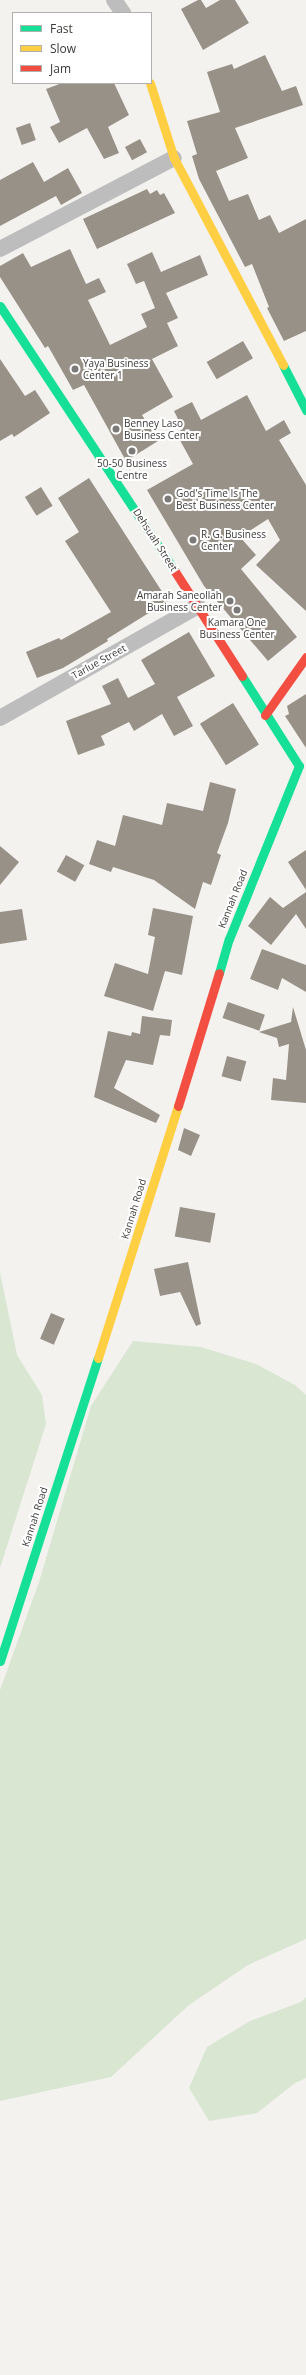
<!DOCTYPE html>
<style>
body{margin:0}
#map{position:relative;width:306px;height:2375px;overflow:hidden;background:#f4f2ef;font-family:"Open Sans",sans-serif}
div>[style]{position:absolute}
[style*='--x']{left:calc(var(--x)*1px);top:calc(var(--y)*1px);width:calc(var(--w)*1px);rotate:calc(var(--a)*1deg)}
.green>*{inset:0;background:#d8e6d2}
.building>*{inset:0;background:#989187;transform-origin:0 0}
.street>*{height:16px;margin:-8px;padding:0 8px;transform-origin:8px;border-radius:8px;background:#bcbdbc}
.fast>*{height:9px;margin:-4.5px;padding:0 4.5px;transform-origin:4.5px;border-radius:4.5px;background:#16e098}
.slow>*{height:9px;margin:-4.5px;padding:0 4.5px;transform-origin:4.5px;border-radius:4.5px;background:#ffcf43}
.jam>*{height:9px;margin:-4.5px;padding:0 4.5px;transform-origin:4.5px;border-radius:4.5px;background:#f24e42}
.dots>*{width:11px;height:11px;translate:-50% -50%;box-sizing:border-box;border:2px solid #fff;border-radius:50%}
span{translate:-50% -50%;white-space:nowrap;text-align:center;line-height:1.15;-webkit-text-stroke:4px #fff;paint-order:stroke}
.poi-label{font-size:10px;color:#3c3a38}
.left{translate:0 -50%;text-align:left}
.right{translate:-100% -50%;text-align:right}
.street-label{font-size:10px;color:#3c3a38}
.legend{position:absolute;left:12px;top:12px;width:140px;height:72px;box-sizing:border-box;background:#fff;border:1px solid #b1b0af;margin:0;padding:5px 7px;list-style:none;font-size:12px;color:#3c3a38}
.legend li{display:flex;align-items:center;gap:8px;height:20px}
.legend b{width:20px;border:1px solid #b1b0af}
</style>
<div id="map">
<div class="green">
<i style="clip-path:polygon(0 1272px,17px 1355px,42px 1395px,46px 1424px,0 1568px)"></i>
<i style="clip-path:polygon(133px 1341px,201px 1347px,256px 1364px,295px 1385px,306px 1395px,306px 1939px,248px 1965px,189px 2005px,111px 2077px,0 2101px,0 1690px,39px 1582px,91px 1406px)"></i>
<i style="clip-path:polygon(306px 1997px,306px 2078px,295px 2083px,257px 2113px,209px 2121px,189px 2088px,207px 2047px,250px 2021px,301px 2002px)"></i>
</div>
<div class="building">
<i style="clip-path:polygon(198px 0,201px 0,206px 8px,220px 0,235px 0,249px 23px,203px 50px,181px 9px)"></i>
<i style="clip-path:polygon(265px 55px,282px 91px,296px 86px,303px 105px,235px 128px,248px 158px,216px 171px,229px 201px,248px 194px,259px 220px,270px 215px,279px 233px,306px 219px,306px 331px,284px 341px,267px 308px,269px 307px,252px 264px,245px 267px,199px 179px,192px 156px,197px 154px,187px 121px,220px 112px,207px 72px,232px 64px,234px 69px)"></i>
<i style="clip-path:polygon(62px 83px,114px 83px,129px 115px,108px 127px,119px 153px,104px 159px,87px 128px,59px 143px,50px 127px,60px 122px,46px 89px)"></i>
<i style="left:30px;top:123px;width:18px;height:15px;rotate:71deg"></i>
<i style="left:140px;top:139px;width:15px;height:17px;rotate:62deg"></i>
<i style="clip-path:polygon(33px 162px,44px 182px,68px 168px,82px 193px,61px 205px,56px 196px,0 226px,0 180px)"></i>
<i style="clip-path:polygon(147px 189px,150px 194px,157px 190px,160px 195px,164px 193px,175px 213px,97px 249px,83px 219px)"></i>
<i style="clip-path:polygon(70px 249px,86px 284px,99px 278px,106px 292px,88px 300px,110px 345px,147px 327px,141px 314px,155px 308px,144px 281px,136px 284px,127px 264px,152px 252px,161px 272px,200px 255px,208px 275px,166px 293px,178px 318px,167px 323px,178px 346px,152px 359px,173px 397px,142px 415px,158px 441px,126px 461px,84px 385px,73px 390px,48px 346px,45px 348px,0 277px,0 266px,23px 253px,31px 267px)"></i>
<i style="left:243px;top:341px;width:20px;height:42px;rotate:60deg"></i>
<i style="clip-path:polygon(0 359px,25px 396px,35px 390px,50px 413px,14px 437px,12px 434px,0 441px)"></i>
<i style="clip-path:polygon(247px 395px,266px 431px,284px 420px,291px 433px,279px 440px,306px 485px,306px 611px,256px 565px,280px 540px,268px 519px,240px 537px,256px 555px,241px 569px,297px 637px,268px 661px,204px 586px,147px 490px,193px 464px,176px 433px,183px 429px,174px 411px,192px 402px,201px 420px)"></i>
<i style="clip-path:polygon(89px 478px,168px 601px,107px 639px,108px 641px,63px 668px,37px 678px,26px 652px,59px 638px,61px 640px,111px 612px,65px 541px,79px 532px,58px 498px)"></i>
<i style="left:41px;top:487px;width:22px;height:19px;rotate:58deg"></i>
<i style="clip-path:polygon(189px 632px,215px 676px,177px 697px,193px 726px,174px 736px,162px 714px,134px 731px,129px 722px,101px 736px,105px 745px,78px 755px,66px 721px,111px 704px,102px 686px,118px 678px,128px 698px,155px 684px,141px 660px)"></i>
<i style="clip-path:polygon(306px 694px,306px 748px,285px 716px,289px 714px,287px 706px)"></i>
<i style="left:233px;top:703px;width:49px;height:39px;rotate:58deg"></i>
<i style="clip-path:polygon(210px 782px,236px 789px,228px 823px,217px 853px,221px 855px,211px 885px,203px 882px,195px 909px,154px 880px,113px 867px,111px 872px,89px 864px,97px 840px,115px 846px,123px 815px,162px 825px,167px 803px,203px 811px)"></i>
<i style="clip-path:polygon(0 846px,19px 862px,0 885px)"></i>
<i style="clip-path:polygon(306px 850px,306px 890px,288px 862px)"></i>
<i style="left:66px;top:855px;width:21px;height:19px;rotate:29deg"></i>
<i style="clip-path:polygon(306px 892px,306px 929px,296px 914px,271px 945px,248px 926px,270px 897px,283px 908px)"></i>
<i style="clip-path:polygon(153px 908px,193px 916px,182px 975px,165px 971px,153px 1011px,104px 996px,115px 963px,148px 974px,155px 937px,148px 935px)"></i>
<i style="clip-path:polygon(22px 909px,27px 940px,0 944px,0 912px)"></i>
<i style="clip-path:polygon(262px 949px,306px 965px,306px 992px,282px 978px,278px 990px,250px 979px)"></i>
<i style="left:228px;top:1002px;width:39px;height:17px;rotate:19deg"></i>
<i style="clip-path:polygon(293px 1007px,306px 1050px,306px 1103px,271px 1100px,273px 1078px,286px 1080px,289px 1044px,279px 1047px,277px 1038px,259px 1032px,291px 1022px)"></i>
<i style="clip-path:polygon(142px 1016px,172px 1020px,170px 1036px,160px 1035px,153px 1065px,126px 1060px,114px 1088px,160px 1115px,156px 1123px,94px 1097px,108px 1031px,131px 1036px,132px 1032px,140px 1034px)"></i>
<i style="left:227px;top:1056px;width:20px;height:21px;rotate:15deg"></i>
<i style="clip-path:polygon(184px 1128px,200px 1135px,191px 1156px,178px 1150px)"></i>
<i style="left:180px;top:1207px;width:36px;height:30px;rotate:10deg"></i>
<i style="clip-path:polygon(188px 1262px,201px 1324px,196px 1326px,180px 1292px,160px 1296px,154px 1269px)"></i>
<i style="left:51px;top:1313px;width:15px;height:28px;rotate:23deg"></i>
</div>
<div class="street">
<i style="--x:114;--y:0;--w:16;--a:55"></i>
<i style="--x:0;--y:249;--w:196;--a:-27.6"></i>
<i style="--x:0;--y:718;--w:227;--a:-29.5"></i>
</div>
<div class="fast">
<i style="--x:0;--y:306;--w:316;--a:56.6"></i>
<i style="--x:283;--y:365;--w:51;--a:62.9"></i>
<i style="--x:219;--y:973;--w:35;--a:-74"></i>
<i style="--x:229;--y:939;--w:187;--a:-68"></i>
<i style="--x:299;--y:766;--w:107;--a:-122.3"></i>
<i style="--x:0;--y:1661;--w:318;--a:-72.1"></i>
</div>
<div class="slow">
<i style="--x:150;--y:83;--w:79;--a:72.3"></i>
<i style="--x:174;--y:158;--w:234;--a:62.2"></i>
<i style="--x:98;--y:1358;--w:264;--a:-72.4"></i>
</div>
<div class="jam">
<i style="--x:174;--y:570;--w:126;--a:57.3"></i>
<i style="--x:265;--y:715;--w:71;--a:-54.7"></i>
<i style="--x:178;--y:1106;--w:139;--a:-72.9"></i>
</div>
<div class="dots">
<i style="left:75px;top:369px;background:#7c7a78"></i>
<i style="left:116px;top:429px;background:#7c7a78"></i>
<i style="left:132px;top:451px;background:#7c7a78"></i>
<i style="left:168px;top:499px;background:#7c7a78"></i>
<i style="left:193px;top:540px;background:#7c7a78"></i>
<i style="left:230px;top:601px;background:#7c7a78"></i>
<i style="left:237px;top:610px;background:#7c7a78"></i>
</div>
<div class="poi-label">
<span class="left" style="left:83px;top:369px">Yaya Business<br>Center 1</span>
<span class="left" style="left:124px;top:429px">Benney Laso<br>Business Center</span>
<span style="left:132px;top:469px">50-50 Business<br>Centre</span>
<span class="left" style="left:176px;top:499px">God's Time Is The<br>Best Business Center</span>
<span class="left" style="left:201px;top:540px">R. G. Business<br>Center</span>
<span class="right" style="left:222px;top:601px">Amarah Saneollah<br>Business Center</span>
<span style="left:237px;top:628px">Kamara One<br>Business Center</span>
</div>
<div class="street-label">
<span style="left:155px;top:540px;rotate:57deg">Dehsuah Street</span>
<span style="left:99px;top:662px;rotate:-29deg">Tarlue Street</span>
<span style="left:233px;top:899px;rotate:-68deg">Kannah Road</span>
<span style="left:134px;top:1209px;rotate:-73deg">Kannah Road</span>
<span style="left:35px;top:1517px;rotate:-72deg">Kannah Road</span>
</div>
<ul class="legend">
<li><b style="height:5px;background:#16e098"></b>Fast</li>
<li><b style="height:5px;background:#ffcf43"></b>Slow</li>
<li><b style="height:5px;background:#f24e42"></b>Jam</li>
</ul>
</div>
